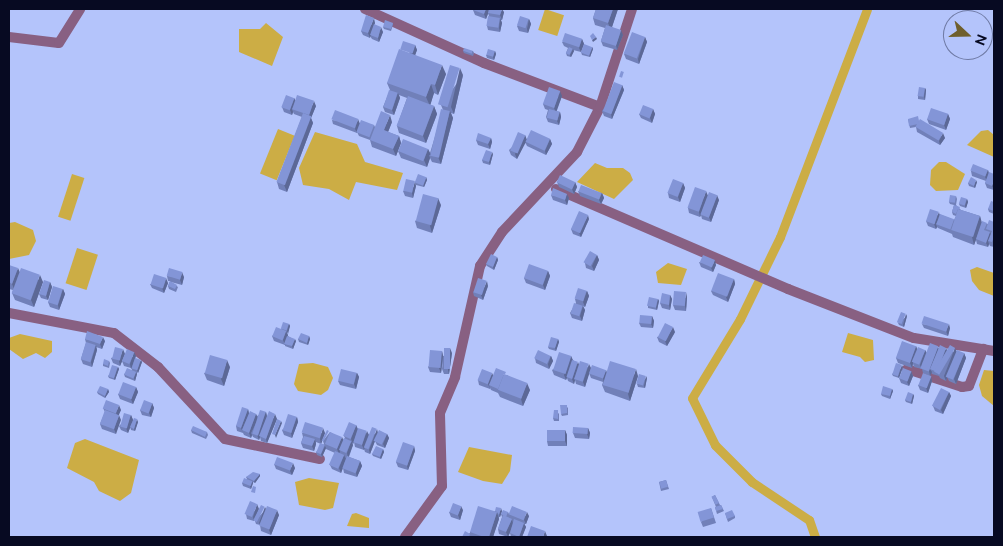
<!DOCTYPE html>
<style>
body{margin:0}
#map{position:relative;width:1003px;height:546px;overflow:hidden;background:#b4c4fb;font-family:Ubuntu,sans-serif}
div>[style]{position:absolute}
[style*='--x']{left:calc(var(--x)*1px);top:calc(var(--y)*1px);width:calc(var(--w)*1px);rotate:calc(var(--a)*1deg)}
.water>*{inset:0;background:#ccad45;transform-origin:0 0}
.canal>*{height:9px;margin:-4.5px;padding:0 4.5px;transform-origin:4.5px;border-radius:4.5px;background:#ccad45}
.minor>*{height:10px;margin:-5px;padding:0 5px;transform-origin:5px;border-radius:5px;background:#886082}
.wall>*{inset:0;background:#7180b9}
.shaded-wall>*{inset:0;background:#5c6896}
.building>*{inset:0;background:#8395d7;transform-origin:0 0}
span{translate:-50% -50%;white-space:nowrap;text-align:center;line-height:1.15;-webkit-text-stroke:4px #b4c4fb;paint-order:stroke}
.frame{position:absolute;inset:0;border:10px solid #070a22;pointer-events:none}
.north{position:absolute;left:943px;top:10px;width:50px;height:50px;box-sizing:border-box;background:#b4c4fb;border:1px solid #6f7aa4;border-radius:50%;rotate:111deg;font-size:14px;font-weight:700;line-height:20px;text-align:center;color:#070a22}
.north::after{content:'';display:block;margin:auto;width:18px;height:22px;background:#6f5f2c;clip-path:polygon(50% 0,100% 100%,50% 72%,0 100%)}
</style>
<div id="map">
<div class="water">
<i style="left:545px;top:9px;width:20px;height:22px;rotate:18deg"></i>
<i style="clip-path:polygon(266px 23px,283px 37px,272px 66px,239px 52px,239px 29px,260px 29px)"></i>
<i style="left:278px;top:129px;width:18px;height:48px;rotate:22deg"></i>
<i style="clip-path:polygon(988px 130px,994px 135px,994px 157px,967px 145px,981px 131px)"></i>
<i style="clip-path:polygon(315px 132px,357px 144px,365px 162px,403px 173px,397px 190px,356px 182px,349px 200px,329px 189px,303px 185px,299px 168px)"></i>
<i style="clip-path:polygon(939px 162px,946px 162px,965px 174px,958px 190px,936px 191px,930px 185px,931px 170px)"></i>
<i style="clip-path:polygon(595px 163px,607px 168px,623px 168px,630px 173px,633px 180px,614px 199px,577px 182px)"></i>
<i style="left:72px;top:174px;width:13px;height:45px;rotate:18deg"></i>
<i style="clip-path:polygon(15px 222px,33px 230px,36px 241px,29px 255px,9px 259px,9px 223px)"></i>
<i style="left:77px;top:248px;width:22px;height:37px;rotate:18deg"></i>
<i style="clip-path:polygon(668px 263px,687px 269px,681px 285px,658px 283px,656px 272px)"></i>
<i style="clip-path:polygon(977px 267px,994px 273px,994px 296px,979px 290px,972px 281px,970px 270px)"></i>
<i style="clip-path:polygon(848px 333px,873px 340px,874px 360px,865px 362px,860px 357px,842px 352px)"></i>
<i style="clip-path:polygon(20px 334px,52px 341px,52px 352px,45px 358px,36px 353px,23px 359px,9px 349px,9px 338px)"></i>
<i style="clip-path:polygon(313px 363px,328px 367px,333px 378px,328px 390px,321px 395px,298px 391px,294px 384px,299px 364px)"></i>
<i style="clip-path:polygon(984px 370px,994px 371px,994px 406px,982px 396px,979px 385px)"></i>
<i style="clip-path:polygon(85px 439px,139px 460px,131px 493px,120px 501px,99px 491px,94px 482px,67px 468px,75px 443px)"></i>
<i style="clip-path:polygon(469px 447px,512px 455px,510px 471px,502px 484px,483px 481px,458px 472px)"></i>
<i style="clip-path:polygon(309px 478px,339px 483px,333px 508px,325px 510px,299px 505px,295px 482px)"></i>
<i style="clip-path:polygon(356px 513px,369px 518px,369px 528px,347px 526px,352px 514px)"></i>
</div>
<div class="canal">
<i style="--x:815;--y:537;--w:18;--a:-109"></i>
<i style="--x:809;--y:520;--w:69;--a:-146.3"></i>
<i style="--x:752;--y:482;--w:52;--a:-135"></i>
<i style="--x:715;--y:445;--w:52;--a:-116.1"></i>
<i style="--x:692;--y:398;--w:92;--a:-58.7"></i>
<i style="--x:740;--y:319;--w:91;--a:-64"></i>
<i style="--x:780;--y:237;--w:244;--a:-69.1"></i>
</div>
<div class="minor">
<i style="--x:365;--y:9;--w:131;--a:24.4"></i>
<i style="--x:484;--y:63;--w:124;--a:20.8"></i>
<i style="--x:9;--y:37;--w:50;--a:6.8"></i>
<i style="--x:59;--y:43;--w:40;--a:-58"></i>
<i style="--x:556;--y:189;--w:253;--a:23.3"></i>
<i style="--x:788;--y:289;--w:135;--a:21.3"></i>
<i style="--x:914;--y:338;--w:81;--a:9.2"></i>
<i style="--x:9;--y:313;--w:107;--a:10.8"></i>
<i style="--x:114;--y:333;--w:56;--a:37.7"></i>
<i style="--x:158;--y:367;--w:98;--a:47.1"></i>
<i style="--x:225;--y:439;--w:97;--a:11.9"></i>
<i style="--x:907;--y:369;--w:58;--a:18.1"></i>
<i style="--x:962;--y:387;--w:7;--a:-8"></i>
<i style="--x:969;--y:386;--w:40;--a:-69"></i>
<i style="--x:405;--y:537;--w:63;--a:-54"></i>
<i style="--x:442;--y:486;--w:73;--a:-91.6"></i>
<i style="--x:440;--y:413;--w:39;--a:-67"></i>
<i style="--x:455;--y:377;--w:114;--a:-77.3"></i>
<i style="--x:480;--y:266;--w:40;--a:-57.1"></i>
<i style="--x:502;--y:232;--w:110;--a:-46.8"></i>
<i style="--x:577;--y:152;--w:51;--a:-62.9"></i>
<i style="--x:600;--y:107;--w:103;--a:-71.9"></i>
</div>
<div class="wall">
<i style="clip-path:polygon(596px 9px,618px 9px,612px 27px,623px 35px,617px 50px,603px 46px,601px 41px,605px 28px,595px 25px,593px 18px)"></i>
<i style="clip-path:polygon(473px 10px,489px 10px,504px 12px,502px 20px,501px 20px,502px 23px,500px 32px,488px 30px,487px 26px,489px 16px,488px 13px,489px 11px,486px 19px,475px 15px)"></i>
<i style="clip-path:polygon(529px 19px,531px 24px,528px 33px,519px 31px,517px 26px)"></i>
<i style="clip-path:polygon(375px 23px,374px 25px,383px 32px,379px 42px,372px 39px,370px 36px,370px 38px,363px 35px,361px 31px)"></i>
<i style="clip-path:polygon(393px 23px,393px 25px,391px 31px,384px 29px,383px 27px)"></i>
<i style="clip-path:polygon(645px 37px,647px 42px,639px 64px,626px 59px,624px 54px)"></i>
<i style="clip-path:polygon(582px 39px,584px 44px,581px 52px,573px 50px,574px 51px,571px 57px,567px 56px,566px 53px,568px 48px,564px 46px,562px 42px)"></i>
<i style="clip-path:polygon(415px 45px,417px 50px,415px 55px,446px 74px,438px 95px,434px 93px,430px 105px,434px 106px,437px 114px,426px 143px,399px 133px,397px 126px,407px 98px,399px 95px,400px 98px,394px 115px,385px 112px,383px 107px,390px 90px,387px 83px)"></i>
<i style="clip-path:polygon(592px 47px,593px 49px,590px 57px,582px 55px,581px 52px)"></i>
<i style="clip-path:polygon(463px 51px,473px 51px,474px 53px,473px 56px,464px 53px)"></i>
<i style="clip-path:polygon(495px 51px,496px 54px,494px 60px,487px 58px,486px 55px)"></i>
<i style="clip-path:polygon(463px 75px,454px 114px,451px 113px,453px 118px,441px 164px,432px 162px,430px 158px,427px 167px,401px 158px,398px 151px,428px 149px,430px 153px,443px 110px,441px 105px)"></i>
<i style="clip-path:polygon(622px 85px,624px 90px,612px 119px,604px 116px,602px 111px)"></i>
<i style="clip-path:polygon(925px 88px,926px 90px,925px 100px,918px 99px,918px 96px)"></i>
<i style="clip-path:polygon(562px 96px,556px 111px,560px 112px,561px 117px,559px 125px,548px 122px,546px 117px,548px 110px,545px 109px,543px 104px)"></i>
<i style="clip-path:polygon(294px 98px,295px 100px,316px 106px,311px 118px,313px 123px,287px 192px,279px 189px,277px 182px,302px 117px,294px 114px,293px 112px,292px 115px,284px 112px,282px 107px)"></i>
<i style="clip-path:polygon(653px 109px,655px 114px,652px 123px,641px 118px,639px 114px)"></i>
<i style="clip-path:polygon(948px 114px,950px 119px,946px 130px,929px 124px,927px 119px)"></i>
<i style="clip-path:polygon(908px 119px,919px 121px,945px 138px,940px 145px,917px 132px,916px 127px,910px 128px)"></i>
<i style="clip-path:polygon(332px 120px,374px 125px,375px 127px,392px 122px,388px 132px,399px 136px,401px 143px,396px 156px,372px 147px,370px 140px,359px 136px,357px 132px,357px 133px,333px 124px)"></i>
<i style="clip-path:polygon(525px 135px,526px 139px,550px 139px,552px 144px,546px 155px,527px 146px,525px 142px,517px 159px,511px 155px,509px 150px)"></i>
<i style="clip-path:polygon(491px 138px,492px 142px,490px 149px,478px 145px,476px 140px)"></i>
<i style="clip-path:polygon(493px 154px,490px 165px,483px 163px,482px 160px)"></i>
<i style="clip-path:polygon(988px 170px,989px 173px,994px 190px,987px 188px,985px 183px,986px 181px,972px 176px,971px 171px)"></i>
<i style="clip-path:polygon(426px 177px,427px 180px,424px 187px,416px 185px,415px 182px)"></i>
<i style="clip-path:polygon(557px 182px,575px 182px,577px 187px,574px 194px,559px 187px)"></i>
<i style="clip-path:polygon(977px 182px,975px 188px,969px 186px,968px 183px)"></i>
<i style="clip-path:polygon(683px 183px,685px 188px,680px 202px,669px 198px,668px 193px)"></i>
<i style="clip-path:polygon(416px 186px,413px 198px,405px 196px,403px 191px)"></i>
<i style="clip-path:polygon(578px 191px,602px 193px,604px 198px,601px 204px,580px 196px)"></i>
<i style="clip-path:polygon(551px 195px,569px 198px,567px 205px,553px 200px)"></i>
<i style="clip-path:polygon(708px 195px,719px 200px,711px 222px,702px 219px,701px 215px,700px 217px,689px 213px,688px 208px)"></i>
<i style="clip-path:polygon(956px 196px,957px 199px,956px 205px,961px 210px,980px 216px,981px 222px,987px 224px,994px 222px,994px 247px,990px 246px,989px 244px,988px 247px,977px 244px,976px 240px,974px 245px,953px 237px,952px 234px,938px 228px,937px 227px,936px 229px,928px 226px,926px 221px,939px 214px,954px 220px,956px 216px,953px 215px,952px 212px,954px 205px,950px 204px,949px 202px)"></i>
<i style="clip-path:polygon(967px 199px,968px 202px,966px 208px,960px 206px,959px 204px)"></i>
<i style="clip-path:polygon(994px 202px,994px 214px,989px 212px,988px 209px)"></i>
<i style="clip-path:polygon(441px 205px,432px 233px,417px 228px,415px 221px)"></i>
<i style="clip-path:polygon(589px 219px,581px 237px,573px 234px,571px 229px)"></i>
<i style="clip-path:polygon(597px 255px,599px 260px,594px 271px,586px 268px,585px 263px)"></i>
<i style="clip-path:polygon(497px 257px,498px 260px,494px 270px,487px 266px,486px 264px)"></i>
<i style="clip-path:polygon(699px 262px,716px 265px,713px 272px,701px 267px)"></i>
<i style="clip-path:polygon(9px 265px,19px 272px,43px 282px,34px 307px,15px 300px,12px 293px,13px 290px,9px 289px)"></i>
<i style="clip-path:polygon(548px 271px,550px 276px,545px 290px,526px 283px,524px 278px)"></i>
<i style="clip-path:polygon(167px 276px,184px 277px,182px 285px,171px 282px,178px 287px,176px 292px,169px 289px,168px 286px,170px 281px,168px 281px)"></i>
<i style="clip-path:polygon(734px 279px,735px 284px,728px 302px,713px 295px,711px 291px)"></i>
<i style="clip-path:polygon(50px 282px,52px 287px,48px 300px,41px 298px,39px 294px)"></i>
<i style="clip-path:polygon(168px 283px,164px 293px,152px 288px,150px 284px)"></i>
<i style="clip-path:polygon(488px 286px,483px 300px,474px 296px,473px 292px)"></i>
<i style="clip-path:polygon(63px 289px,65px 294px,59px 310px,50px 307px,48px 302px)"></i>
<i style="clip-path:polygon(587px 291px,589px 296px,585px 307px,583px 306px,585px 310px,582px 321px,572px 318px,570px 313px,576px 303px,575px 299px)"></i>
<i style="clip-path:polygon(670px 295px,672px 299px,670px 310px,662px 308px,660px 303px)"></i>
<i style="clip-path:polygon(687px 297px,686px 311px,675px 310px,673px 305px)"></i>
<i style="clip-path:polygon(658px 299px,659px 301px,657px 310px,648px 308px,648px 306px)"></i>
<i style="clip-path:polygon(652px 316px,654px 321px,653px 328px,641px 327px,639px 323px)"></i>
<i style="clip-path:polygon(907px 316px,904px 327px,899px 325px,898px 323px)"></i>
<i style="clip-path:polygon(289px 324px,290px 326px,287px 334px,288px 336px,296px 341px,293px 349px,285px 346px,285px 345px,274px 341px,272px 336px,281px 329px)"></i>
<i style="clip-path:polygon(922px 324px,950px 328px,948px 336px,924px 328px)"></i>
<i style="clip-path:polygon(675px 332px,667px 346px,659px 342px,657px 337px)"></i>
<i style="clip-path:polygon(309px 336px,310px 339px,308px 345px,299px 342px,298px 339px)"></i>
<i style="clip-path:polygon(85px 339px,105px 341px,102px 349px,96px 347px,97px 350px,92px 367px,83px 364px,81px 359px,86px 343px)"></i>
<i style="clip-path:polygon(558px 339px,559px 342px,556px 351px,549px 349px,548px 347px)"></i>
<i style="clip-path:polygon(916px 346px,917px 350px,925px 350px,927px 353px,938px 348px,947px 351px,964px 353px,966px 358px,956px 384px,949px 381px,947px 377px,953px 361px,946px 381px,940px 378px,939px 376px,932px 374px,932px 372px,930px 376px,923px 373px,922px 369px,914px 367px,913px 364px,912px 368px,898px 363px,896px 358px)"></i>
<i style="clip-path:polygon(442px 351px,443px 356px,452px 353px,449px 374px,444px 374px,442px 369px,443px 359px,441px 373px,430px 372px,428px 367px)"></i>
<i style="clip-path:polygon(125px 354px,120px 366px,113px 363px,111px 358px)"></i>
<i style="clip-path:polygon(136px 356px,135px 358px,142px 362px,138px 373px,137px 372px,137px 374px,135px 381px,125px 377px,124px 374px,132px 370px,131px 368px,124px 366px,122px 361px)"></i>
<i style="clip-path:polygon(551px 356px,553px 361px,549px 369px,536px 363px,535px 358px)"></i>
<i style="clip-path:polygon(571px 356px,573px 360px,579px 365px,607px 372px,638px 376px,630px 401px,605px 392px,602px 385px,603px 382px,591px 378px,589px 373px,585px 387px,576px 384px,575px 380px,574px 384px,568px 381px,567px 378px,566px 380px,554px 375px,552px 370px)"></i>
<i style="clip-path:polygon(109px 361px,110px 363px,109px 368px,103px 366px,103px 364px)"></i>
<i style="clip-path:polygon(118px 367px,119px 369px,115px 380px,109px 378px,108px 376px)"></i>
<i style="clip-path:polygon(230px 367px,224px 386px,207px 380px,204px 373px)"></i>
<i style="clip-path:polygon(903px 367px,899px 378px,893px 376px,892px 374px)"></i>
<i style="clip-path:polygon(911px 371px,913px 376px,909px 386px,901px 383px,899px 378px)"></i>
<i style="clip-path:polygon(357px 373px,359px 377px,356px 389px,340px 385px,338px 381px)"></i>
<i style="clip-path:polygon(493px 375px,507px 375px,530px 390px,523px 406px,500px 397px,498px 393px,491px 390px,490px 388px,490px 389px,479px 385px,478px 380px)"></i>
<i style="clip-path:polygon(647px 378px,645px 388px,638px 387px,637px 384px)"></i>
<i style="clip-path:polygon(932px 381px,928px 393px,920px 390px,918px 385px)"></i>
<i style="clip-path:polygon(136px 387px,138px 392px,133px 404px,120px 399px,118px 394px)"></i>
<i style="clip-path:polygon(108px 389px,109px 392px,105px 398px,98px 394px,97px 392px)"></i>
<i style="clip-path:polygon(892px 389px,893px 391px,890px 399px,882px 396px,881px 394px)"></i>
<i style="clip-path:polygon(949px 392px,951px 396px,943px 414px,935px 411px,933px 406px)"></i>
<i style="clip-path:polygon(913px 394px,914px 396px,912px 404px,906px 402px,905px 400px)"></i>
<i style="clip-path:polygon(152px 403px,154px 408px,151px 417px,142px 415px,140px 410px)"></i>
<i style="clip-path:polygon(568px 407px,568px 415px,562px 416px,561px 414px)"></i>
<i style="clip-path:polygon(103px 408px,121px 410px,118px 415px,116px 434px,102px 429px,100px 424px,105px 412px)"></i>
<i style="clip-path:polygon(248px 409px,249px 413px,256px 414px,257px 416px,266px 412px,267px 416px,277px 419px,267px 443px,261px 441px,260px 437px,259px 440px,253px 437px,252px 435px,251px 438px,244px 435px,243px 433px,237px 431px,236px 426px)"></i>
<i style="clip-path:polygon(559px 413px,559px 421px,554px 421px,553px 418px)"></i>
<i style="clip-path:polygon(131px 415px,133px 420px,138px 422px,135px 431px,131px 430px,130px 427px,133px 420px,128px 433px,121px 430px,119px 426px)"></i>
<i style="clip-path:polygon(297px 417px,298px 422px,292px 438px,284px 435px,282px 430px)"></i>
<i style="clip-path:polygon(356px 425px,358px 429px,369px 435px,378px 433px,387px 434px,389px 438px,385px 448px,377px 445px,375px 441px,370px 454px,365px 452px,364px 449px,364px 450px,355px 447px,354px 442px,353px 444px,352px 443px,353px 445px,349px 457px,360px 461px,362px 466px,357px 477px,344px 473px,343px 468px,341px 473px,332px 469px,330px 465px,335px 453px,326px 449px,326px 448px,322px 457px,317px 455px,316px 452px,324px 444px,323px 441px,330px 432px,343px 440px,345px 438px,344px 436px)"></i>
<i style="clip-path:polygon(588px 428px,590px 433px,589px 439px,575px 438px,573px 433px)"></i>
<i style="clip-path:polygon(191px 430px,207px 432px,208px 435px,206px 439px,192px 433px)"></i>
<i style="clip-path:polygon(565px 430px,567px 435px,567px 446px,548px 446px,547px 441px)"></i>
<i style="clip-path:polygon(302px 433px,325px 433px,321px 444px,316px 442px,316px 444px,314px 451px,303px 448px,301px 443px,303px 437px)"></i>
<i style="clip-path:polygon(414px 446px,415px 451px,408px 470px,398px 467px,396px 462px)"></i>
<i style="clip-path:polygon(383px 449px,384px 452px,381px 459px,373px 456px,372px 454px)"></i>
<i style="clip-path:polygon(274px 464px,295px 468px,292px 475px,276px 469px)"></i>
<i style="clip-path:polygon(260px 474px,260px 476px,255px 483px,253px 482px,253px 483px,251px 489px,243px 486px,242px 483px,247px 479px,246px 477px)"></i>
<i style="clip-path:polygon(666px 480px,669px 489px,661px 491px,659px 482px)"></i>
<i style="clip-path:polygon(715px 495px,720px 505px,721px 505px,724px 511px,717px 514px,715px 507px,716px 507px,712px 497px)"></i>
<i style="clip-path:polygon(711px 508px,716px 523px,703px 527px,701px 522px)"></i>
<i style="clip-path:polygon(259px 509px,254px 521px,247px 519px,246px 514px)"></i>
<i style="clip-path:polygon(266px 509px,279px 515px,271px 535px,261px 531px,260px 525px,256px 524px,255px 521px)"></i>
<i style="clip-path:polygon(463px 510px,460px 520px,451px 517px,449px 512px)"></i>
<i style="clip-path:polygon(495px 511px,502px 511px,500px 517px,499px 517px,499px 519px,493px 537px,471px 537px,471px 536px,470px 537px,462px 537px,470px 533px,470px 532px)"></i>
<i style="clip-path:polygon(508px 512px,509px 514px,529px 516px,526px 524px,524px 524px,526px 527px,522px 537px,511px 537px,510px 533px,508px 537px,499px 534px,498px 529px,502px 517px,501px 514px)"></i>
<i style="clip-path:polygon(725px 513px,735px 516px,735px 518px,728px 522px)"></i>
</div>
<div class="shaded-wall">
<i style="clip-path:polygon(486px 9px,488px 9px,489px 11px,486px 19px,484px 14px)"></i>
<i style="clip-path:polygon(502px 9px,504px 12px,502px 20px,500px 15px)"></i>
<i style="clip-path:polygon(613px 9px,618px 9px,611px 30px,608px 23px)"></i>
<i style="clip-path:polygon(374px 18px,375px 23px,370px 38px,368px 33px)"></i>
<i style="clip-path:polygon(500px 18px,502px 23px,500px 32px,499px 28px)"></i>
<i style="clip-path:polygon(529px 19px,531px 24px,528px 33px,527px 29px)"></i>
<i style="clip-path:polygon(381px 27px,383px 32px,379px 42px,378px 38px)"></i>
<i style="clip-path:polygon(621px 30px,623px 35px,617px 50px,616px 45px)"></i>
<i style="clip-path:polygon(596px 37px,597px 39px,593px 42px,592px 40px)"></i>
<i style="clip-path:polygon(645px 37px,647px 42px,639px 64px,638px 59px)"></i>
<i style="clip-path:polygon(582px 39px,584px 44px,581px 52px,579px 48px)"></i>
<i style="clip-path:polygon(415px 45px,417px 50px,413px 61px,411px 56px)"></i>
<i style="clip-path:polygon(592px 47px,593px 49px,590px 57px,589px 55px)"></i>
<i style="clip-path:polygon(573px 49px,574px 51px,571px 57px,570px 55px)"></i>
<i style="clip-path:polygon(495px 51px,496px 54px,494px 60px,493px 57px)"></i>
<i style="clip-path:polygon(442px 65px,446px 74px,438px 95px,435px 85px)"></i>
<i style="clip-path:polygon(460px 68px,463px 75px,454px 114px,451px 107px)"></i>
<i style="clip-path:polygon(431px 84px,434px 93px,430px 106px,426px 97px)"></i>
<i style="clip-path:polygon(622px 85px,624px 90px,612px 119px,611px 114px)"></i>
<i style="clip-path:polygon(925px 88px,926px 90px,925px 100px,924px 97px)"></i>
<i style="clip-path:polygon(560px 91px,562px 96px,556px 113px,554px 108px)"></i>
<i style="clip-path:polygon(398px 93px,400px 98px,394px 115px,392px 110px)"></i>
<i style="clip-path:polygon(294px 98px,296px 102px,292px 109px,293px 112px,292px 115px,290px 110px)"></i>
<i style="clip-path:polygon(314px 101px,316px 106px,311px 118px,313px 123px,287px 192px,284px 185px)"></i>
<i style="clip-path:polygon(434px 106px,437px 114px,426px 143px,423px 136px)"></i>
<i style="clip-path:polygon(653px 109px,655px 114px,652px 123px,650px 118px)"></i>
<i style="clip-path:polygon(450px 111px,453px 118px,441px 164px,438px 157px)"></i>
<i style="clip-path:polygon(560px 112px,561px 117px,559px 125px,557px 121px)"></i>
<i style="clip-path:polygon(948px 114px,950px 119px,946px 130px,944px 125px)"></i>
<i style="clip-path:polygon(390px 115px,392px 122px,386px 137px,384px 130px)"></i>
<i style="clip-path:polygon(358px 119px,360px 124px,357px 133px,355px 129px)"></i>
<i style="clip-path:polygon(943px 133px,945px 138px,940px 145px,939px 141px)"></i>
<i style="clip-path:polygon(525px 135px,527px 140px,517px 159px,515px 154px)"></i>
<i style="clip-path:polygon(399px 136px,401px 143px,396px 156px,393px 149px)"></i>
<i style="clip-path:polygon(491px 138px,492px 142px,490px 149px,488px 144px)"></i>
<i style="clip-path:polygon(550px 139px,552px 144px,546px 155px,545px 151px)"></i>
<i style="clip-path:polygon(428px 149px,431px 155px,429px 155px,430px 158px,427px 167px,424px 160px)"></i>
<i style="clip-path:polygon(492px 152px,493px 154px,490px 165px,489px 162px)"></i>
<i style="clip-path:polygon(988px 170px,989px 175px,987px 181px,985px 177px)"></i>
<i style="clip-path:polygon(426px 177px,427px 180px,424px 187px,423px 185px)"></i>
<i style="clip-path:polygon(994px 179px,994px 190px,992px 186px)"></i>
<i style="clip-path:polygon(976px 180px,977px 182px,975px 188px,974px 186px)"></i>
<i style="clip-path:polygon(415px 181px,416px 186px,413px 198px,412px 193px)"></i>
<i style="clip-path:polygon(575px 182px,577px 187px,574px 194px,572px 189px)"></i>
<i style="clip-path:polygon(683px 183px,685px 188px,680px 202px,678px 197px)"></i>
<i style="clip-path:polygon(706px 191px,708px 196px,700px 217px,699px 212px)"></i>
<i style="clip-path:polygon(602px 193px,604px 198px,601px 204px,599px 200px)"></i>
<i style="clip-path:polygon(567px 194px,569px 198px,567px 205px,565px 200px)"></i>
<i style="clip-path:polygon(717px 195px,719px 200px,711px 222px,709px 217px)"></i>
<i style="clip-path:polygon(438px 198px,441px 205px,432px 233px,430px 226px)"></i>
<i style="clip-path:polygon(967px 199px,968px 202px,966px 208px,965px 206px)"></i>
<i style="clip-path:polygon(939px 212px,940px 217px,936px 224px,937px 227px,936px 229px,934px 224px)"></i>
<i style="clip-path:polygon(588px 215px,589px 219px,581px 237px,579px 233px)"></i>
<i style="clip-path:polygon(980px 216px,982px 223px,974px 245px,972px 237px)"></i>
<i style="clip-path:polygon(990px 232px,992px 237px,988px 241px,989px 244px,988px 247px,986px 243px)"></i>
<i style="clip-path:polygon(597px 255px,599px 260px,594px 271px,592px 266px)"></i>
<i style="clip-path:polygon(497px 257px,498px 260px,494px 270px,493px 267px)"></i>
<i style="clip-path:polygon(715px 260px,716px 265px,713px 272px,711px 268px)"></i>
<i style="clip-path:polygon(18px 268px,21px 275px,15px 291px,12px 284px)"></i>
<i style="clip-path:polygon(548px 271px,550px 276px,545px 290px,543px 285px)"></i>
<i style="clip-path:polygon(182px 272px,184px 277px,182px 285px,180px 280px)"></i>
<i style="clip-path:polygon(40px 275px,43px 282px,34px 307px,31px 300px)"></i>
<i style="clip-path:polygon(166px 278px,168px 283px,164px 293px,162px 288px)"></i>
<i style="clip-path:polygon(734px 279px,735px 284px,728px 302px,726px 297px)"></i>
<i style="clip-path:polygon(487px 281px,488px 286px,483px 300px,481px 295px)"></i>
<i style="clip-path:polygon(50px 282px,52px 287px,48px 300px,46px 296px)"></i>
<i style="clip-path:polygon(63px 289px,65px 294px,59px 310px,58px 305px)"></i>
<i style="clip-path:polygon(587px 291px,589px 296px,585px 307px,583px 302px)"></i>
<i style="clip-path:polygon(686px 292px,687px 297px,686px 311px,685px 306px)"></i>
<i style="clip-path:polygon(670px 295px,672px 299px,670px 310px,669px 305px)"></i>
<i style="clip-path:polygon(658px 299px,659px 301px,657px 310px,656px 308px)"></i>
<i style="clip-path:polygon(583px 306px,585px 310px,582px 321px,580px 316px)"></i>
<i style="clip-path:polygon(906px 314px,907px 316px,904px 327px,903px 325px)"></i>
<i style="clip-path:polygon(652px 316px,654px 321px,653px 328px,651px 324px)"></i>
<i style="clip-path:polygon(289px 324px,290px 326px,288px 334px,287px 331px)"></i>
<i style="clip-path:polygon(949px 324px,950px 328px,948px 336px,946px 331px)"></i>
<i style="clip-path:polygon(673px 327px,675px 332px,667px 346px,665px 341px)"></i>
<i style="clip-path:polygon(286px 331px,288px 335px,285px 345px,283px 340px)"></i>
<i style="clip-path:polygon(309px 336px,310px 339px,308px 345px,307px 343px)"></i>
<i style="clip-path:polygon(103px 337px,105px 341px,102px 349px,100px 344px)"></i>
<i style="clip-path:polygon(295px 339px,296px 341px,293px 349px,292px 346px)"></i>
<i style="clip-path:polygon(558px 339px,559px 342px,556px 351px,555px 348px)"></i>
<i style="clip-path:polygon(96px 345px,97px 350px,92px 367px,91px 362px)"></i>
<i style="clip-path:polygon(916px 346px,918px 351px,913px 362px,913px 363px,912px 368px,910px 363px)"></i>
<i style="clip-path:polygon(938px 346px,939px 351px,930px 369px,932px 372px,930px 376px,929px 371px)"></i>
<i style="clip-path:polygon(450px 348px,452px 353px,449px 374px,448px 370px)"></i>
<i style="clip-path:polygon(946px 348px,948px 352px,938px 374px,939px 376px,937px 372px)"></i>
<i style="clip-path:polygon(955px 348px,957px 352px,946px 381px,944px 376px)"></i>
<i style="clip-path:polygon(123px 349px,125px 354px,120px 366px,119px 361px)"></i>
<i style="clip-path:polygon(925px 350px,927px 354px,922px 369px,920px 365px)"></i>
<i style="clip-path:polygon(442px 351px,443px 356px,441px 373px,439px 368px)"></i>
<i style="clip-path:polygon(134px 352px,136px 356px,131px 369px,130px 364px)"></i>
<i style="clip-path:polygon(964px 353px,966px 358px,956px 384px,954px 379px)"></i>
<i style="clip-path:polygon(551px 356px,553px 361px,549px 369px,548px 364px)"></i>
<i style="clip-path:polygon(571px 356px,573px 361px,566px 380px,564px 375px)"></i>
<i style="clip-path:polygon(141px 360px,142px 362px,138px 373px,137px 370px)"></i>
<i style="clip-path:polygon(227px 360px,230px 367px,224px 386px,221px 379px)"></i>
<i style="clip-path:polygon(578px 362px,580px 367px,574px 379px,575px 380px,574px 384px,572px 379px)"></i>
<i style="clip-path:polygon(589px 364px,591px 368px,585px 387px,583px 382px)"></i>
<i style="clip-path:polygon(902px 365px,903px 367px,899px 378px,898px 376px)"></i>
<i style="clip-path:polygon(118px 367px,119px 369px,115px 380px,114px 378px)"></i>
<i style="clip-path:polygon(636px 369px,638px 376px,630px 401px,628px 394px)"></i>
<i style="clip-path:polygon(606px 370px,608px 375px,604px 383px,603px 378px)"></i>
<i style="clip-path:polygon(911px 371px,913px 376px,909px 386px,907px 382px)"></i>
<i style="clip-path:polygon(136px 372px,137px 374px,135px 381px,134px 378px)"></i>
<i style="clip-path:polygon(357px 373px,359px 377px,356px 389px,354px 384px)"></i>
<i style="clip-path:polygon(492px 373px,494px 377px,489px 385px,490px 389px,488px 384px)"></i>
<i style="clip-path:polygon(646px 376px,647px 378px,645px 388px,644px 386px)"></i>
<i style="clip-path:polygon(931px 376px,932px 381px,928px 393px,926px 388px)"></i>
<i style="clip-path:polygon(527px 383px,530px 390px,523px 406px,521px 399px)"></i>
<i style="clip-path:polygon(136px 387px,138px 392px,133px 404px,131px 399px)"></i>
<i style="clip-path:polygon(108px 389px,109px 392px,105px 398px,105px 396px)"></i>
<i style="clip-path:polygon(892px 389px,893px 391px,890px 399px,890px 396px)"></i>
<i style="clip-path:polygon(949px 392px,951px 396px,943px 414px,941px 410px)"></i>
<i style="clip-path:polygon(913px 394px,914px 396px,912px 404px,911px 402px)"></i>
<i style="clip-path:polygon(152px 403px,154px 408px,151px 417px,149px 413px)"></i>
<i style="clip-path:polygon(119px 405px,121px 410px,118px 417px,116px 413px)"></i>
<i style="clip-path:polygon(248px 409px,249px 414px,242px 430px,243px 433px,241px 428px)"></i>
<i style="clip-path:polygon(266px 412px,267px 417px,259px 440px,257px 435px)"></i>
<i style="clip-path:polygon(256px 414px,258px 419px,251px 433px,252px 435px,251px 438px,249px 433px)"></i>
<i style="clip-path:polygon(275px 414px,277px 419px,267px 443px,266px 439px)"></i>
<i style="clip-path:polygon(119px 415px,121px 420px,116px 434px,114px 429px)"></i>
<i style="clip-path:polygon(131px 415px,133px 420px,128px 433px,126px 428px)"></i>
<i style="clip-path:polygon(297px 417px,298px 422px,292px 438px,291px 433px)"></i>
<i style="clip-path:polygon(137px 419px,138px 422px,135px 431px,134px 429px)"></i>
<i style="clip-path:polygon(281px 421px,282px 423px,276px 438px,275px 435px)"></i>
<i style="clip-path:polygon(356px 425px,358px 430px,353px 444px,351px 439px)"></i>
<i style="clip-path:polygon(323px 428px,325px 433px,321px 444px,320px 439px)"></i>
<i style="clip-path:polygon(588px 428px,590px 433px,589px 439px,587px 434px)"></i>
<i style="clip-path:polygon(377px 429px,378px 433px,370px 454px,369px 450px)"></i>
<i style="clip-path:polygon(565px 430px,567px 435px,567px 446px,565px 441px)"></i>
<i style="clip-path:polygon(367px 431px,369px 435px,364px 450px,362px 445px)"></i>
<i style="clip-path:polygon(387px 434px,389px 438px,385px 448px,383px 444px)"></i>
<i style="clip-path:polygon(342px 437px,344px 441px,339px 454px,337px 449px)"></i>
<i style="clip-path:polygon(315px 439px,316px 444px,314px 451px,312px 446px)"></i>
<i style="clip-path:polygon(351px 441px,353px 445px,348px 458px,347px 453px)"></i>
<i style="clip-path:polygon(325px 446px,326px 448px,322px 457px,321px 454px)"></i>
<i style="clip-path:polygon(414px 446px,415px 451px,408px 470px,407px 466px)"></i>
<i style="clip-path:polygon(383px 449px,384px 452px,381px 459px,380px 457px)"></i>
<i style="clip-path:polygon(344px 455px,346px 459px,341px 473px,339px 468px)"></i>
<i style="clip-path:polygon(360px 461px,362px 466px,357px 477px,356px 473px)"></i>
<i style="clip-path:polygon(293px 463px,295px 468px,292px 475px,290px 471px)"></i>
<i style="clip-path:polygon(260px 474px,260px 476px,255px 483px,254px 481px)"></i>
<i style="clip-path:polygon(252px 481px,253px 483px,251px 489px,250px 486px)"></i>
<i style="clip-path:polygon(257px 504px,259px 509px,254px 521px,253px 517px)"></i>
<i style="clip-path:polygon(461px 506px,463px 510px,460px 520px,458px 515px)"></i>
<i style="clip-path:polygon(265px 507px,266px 509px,260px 525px,259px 523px)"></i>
<i style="clip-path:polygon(501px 508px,502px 511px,500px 517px,499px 515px)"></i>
<i style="clip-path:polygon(277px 510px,279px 515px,271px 535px,269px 530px)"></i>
<i style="clip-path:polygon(497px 512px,499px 519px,493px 537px,489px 537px)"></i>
<i style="clip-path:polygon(527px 512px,529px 516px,526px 524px,524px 520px)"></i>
<i style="clip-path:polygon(512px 519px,513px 524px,508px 537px,506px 532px)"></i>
<i style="clip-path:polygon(524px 523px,526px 527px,522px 537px,519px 537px)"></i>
<i style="clip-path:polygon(545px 531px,547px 536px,546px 537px,543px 537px)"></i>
</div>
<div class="building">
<i style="clip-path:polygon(473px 9px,486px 9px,484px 14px,473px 10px)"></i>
<i style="clip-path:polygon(489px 9px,502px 9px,500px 15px,488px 13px)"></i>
<i style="clip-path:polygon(596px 9px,613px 9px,608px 23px,593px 18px)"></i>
<i style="clip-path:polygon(366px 15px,374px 18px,368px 33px,361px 31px)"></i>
<i style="left:488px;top:16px;width:12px;height:10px;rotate:9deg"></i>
<i style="left:520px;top:16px;width:9px;height:10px;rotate:18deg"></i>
<i style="clip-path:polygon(385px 20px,393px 23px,391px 29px,383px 27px)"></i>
<i style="clip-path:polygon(374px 24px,381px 27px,378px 38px,370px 35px)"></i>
<i style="left:606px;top:25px;width:16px;height:17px;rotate:18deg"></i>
<i style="left:632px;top:32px;width:14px;height:23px;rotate:21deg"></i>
<i style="left:565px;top:33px;width:18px;height:9px;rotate:19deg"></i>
<i style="clip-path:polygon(593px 33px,596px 37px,592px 40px,590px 36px)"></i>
<i style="left:403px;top:41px;width:13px;height:9px;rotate:18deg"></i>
<i style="left:584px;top:44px;width:9px;height:9px;rotate:21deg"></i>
<i style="left:569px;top:47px;width:4px;height:7px;rotate:27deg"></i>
<i style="left:464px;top:48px;width:9px;height:3px;rotate:18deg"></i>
<i style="clip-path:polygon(399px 49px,442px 65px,435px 85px,431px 84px,426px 97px,387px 83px)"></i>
<i style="left:488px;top:49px;width:7px;height:6px;rotate:16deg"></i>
<i style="left:450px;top:65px;width:10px;height:41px;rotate:17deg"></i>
<i style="left:621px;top:71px;width:3px;height:6px;rotate:18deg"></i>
<i style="left:614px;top:82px;width:9px;height:31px;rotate:21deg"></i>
<i style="left:549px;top:87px;width:12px;height:18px;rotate:20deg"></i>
<i style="left:919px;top:87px;width:6px;height:9px;rotate:9deg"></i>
<i style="left:389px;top:90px;width:9px;height:18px;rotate:18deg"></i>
<i style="left:286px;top:95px;width:9px;height:13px;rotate:21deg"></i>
<i style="left:297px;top:95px;width:18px;height:15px;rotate:19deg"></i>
<i style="left:408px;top:96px;width:28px;height:32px;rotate:21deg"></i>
<i style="left:643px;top:105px;width:11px;height:10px;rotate:22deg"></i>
<i style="left:931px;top:108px;width:18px;height:12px;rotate:19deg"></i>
<i style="left:441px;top:109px;width:9px;height:48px;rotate:13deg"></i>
<i style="left:549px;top:109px;width:11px;height:9px;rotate:15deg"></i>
<i style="left:335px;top:110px;width:25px;height:10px;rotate:21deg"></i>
<i style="clip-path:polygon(381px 111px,390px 115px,384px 130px,399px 136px,393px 149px,370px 140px)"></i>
<i style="left:303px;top:113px;width:9px;height:74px;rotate:21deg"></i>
<i style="clip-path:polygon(918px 116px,919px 121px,918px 124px,909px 126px,908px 119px)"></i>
<i style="left:920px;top:119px;width:27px;height:9px;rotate:31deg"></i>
<i style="left:361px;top:120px;width:14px;height:13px;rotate:21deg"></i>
<i style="left:531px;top:130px;width:21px;height:13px;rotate:25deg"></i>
<i style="left:518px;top:132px;width:8px;height:20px;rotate:23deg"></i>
<i style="clip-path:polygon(478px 133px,491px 138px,488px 144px,476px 140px)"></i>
<i style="left:403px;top:139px;width:27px;height:13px;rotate:22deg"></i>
<i style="clip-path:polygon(486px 150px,492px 152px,489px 162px,482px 160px)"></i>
<i style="left:973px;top:164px;width:16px;height:7px;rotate:22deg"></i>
<i style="clip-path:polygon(989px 172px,994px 174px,994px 179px,992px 186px,985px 183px)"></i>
<i style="left:418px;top:174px;width:9px;height:9px;rotate:21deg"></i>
<i style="left:560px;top:175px;width:17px;height:8px;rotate:25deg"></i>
<i style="clip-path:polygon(971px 177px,976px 180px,974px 186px,968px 183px)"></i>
<i style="left:406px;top:179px;width:9px;height:12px;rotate:13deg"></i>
<i style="left:673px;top:179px;width:11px;height:15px;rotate:22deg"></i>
<i style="left:581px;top:185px;width:22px;height:7px;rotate:21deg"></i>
<i style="left:695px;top:187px;width:12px;height:22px;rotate:20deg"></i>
<i style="clip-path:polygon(553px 188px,567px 194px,565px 200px,551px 195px)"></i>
<i style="left:709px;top:192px;width:9px;height:24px;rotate:21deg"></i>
<i style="left:423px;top:194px;width:16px;height:28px;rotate:15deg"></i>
<i style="left:950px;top:195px;width:6px;height:7px;rotate:9deg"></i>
<i style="left:961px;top:197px;width:6px;height:7px;rotate:18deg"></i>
<i style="clip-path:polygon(991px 201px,994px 202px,994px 211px,988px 209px)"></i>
<i style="clip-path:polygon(954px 205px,960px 207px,959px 209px,958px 209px,956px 214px,952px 212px)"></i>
<i style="left:930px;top:209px;width:9px;height:13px;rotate:18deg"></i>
<i style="left:958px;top:209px;width:23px;height:22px;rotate:18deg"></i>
<i style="left:579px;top:211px;width:10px;height:20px;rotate:24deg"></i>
<i style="left:940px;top:214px;width:15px;height:11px;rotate:20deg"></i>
<i style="clip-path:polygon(989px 220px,994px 222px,994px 237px,992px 242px,988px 241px,992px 231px,986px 229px)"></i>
<i style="clip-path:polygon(982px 221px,987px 223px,984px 230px,990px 232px,986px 243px,976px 239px)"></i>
<i style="left:590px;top:251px;width:8px;height:13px;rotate:30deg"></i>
<i style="clip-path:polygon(491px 254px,497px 257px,493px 267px,486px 264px)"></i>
<i style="left:703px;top:255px;width:13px;height:8px;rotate:23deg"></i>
<i style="left:529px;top:264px;width:20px;height:15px;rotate:20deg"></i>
<i style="clip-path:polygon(9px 265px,18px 268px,12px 284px,9px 282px)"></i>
<i style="left:21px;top:268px;width:20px;height:27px;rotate:20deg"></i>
<i style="left:169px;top:268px;width:14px;height:8px;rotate:17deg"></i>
<i style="left:718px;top:273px;width:17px;height:19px;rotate:21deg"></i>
<i style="left:154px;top:274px;width:13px;height:11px;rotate:18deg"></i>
<i style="left:478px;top:278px;width:9px;height:15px;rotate:18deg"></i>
<i style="clip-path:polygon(44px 280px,50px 282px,46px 296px,39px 294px)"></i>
<i style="clip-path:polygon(170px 281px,177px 285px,175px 289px,168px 286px)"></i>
<i style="left:53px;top:286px;width:10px;height:17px;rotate:17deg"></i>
<i style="left:578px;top:288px;width:9px;height:11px;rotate:18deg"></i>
<i style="left:674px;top:291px;width:12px;height:14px;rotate:5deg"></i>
<i style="clip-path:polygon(662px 293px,670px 295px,669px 305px,660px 303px)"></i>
<i style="left:649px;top:297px;width:9px;height:9px;rotate:13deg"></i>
<i style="left:574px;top:303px;width:9px;height:11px;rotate:18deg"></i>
<i style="left:901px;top:312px;width:5px;height:11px;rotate:22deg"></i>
<i style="left:640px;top:315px;width:12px;height:8px;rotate:5deg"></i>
<i style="left:924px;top:316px;width:26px;height:8px;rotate:18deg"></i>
<i style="left:283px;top:322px;width:6px;height:7px;rotate:18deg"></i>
<i style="left:665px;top:323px;width:9px;height:16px;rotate:27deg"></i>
<i style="left:276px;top:327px;width:11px;height:10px;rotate:22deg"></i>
<i style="clip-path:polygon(87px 331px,103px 337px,100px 344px,85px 339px)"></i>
<i style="clip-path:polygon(301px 333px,309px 336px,307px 343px,298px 339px)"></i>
<i style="clip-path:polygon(287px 336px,295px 339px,292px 346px,284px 344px)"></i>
<i style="clip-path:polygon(551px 337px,558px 339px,555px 348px,548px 347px)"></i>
<i style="left:902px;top:341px;width:15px;height:18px;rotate:20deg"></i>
<i style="left:86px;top:342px;width:10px;height:18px;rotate:17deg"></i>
<i style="left:930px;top:343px;width:9px;height:27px;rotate:21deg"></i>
<i style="clip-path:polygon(940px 345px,946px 348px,937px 372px,930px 369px)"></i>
<i style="left:950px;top:345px;width:6px;height:31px;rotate:31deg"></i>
<i style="left:115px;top:347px;width:8px;height:12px;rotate:14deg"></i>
<i style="left:918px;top:347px;width:8px;height:16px;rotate:23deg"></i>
<i style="left:444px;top:348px;width:6px;height:21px"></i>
<i style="left:127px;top:349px;width:8px;height:13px;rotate:23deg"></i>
<i style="left:430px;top:350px;width:12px;height:17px;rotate:5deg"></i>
<i style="left:538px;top:350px;width:14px;height:9px;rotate:25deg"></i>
<i style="left:957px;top:350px;width:8px;height:29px;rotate:23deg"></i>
<i style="left:559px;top:352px;width:13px;height:19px;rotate:18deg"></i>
<i style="left:210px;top:355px;width:18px;height:19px;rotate:16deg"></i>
<i style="left:135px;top:358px;width:6px;height:11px;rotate:18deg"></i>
<i style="clip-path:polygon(104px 359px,109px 361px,108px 366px,103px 364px)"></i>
<i style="left:572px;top:360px;width:6px;height:18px;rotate:18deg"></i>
<i style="left:580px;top:361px;width:9px;height:19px;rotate:18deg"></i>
<i style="left:610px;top:361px;width:27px;height:25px;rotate:17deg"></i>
<i style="left:896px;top:363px;width:6px;height:12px;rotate:18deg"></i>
<i style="left:112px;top:365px;width:6px;height:12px;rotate:18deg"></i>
<i style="left:592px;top:365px;width:15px;height:9px;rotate:20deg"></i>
<i style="left:127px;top:368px;width:10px;height:7px;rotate:24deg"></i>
<i style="clip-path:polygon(496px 368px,506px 372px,505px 374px,504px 374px,498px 389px,489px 385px)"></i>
<i style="left:903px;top:368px;width:9px;height:11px;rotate:21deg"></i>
<i style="left:341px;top:369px;width:16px;height:12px;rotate:14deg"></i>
<i style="left:482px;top:369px;width:11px;height:12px;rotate:22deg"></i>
<i style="left:923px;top:373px;width:9px;height:13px;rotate:21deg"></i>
<i style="left:504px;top:374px;width:25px;height:17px;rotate:21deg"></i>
<i style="left:639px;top:374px;width:7px;height:10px;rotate:16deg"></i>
<i style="left:123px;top:382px;width:14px;height:13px;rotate:21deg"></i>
<i style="clip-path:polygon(100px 386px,108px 389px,105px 396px,97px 392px)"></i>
<i style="clip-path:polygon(883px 386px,892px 389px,890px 396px,881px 394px)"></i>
<i style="left:941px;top:388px;width:9px;height:20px;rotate:27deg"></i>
<i style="clip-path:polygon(908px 392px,913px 394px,911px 402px,905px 400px)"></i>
<i style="left:106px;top:400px;width:14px;height:9px;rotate:21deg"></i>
<i style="left:144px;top:400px;width:9px;height:11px;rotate:21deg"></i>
<i style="clip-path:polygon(560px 405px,567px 405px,567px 413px,561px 414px)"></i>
<i style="clip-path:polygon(242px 407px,248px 409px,241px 428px,236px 426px)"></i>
<i style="left:105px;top:410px;width:15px;height:15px;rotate:20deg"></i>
<i style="left:260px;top:410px;width:6px;height:25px;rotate:18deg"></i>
<i style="clip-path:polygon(554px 410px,558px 410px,558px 419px,553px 418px)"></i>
<i style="clip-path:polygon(250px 411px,256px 414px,249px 433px,242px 430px)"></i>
<i style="clip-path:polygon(269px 411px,275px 414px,266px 439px,259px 436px)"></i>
<i style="left:124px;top:413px;width:7px;height:14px;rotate:16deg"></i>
<i style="left:288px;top:414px;width:9px;height:17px;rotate:18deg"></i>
<i style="clip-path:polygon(134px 418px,137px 419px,134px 429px,130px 427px)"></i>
<i style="clip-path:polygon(277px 419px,281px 421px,275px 435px,272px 434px)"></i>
<i style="left:305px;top:422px;width:19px;height:11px;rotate:18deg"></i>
<i style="left:349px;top:422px;width:8px;height:15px;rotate:23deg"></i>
<i style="clip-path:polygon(193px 426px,207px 432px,205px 437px,191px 430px)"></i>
<i style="left:372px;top:427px;width:5px;height:22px;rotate:22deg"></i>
<i style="left:573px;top:427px;width:15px;height:6px;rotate:4deg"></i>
<i style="left:358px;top:428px;width:9px;height:15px;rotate:18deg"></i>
<i style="left:327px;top:430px;width:2px;height:12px;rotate:27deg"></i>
<i style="left:379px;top:430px;width:9px;height:12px;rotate:27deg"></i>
<i style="left:547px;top:430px;width:18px;height:11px"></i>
<i style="left:330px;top:432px;width:13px;height:13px;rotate:23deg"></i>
<i style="clip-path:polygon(304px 436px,315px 439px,312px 446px,301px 443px)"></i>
<i style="left:344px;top:438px;width:8px;height:13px;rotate:23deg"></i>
<i style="left:403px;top:442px;width:12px;height:21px;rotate:20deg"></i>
<i style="left:320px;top:443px;width:5px;height:10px;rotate:22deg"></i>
<i style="clip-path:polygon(376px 446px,383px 449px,380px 457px,372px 454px)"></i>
<i style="left:335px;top:451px;width:10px;height:15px;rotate:24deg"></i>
<i style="left:347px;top:456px;width:14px;height:13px;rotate:21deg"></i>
<i style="left:277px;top:457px;width:17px;height:8px;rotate:21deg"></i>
<i style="clip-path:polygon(253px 472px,260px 474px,254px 481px,246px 477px)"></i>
<i style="left:244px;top:478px;width:9px;height:5px;rotate:21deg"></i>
<i style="left:666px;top:480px;width:7px;height:7px;rotate:74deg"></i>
<i style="clip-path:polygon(253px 486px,256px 487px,255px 493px,251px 492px)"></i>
<i style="left:715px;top:495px;width:9px;height:4px;rotate:63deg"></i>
<i style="left:250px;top:501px;width:8px;height:14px;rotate:23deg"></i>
<i style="left:453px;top:503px;width:9px;height:10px;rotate:21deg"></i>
<i style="left:261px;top:505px;width:4px;height:17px;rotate:27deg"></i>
<i style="clip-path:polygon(721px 505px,723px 509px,716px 511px,715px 507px)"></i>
<i style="left:267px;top:506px;width:11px;height:21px;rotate:22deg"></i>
<i style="clip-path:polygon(478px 506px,497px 512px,489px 537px,484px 537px,470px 532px)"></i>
<i style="left:512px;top:506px;width:16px;height:9px;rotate:22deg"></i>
<i style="clip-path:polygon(496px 507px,501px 508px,499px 515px,497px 512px,495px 511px)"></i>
<i style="left:711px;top:508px;width:10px;height:14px;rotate:73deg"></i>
<i style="clip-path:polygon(503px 510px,508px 512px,506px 517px,501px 514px)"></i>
<i style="clip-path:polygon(732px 510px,735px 516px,727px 519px,725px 513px)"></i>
<i style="clip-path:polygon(503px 515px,512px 519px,506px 532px,498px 529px)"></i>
<i style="clip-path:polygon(514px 519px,524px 523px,519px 537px,510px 533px)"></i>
<i style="clip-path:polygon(531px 526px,545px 531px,543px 537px,527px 537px)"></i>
<i style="clip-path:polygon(465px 531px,470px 534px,469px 537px,462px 537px)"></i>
</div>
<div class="frame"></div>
<div class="north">N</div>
</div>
